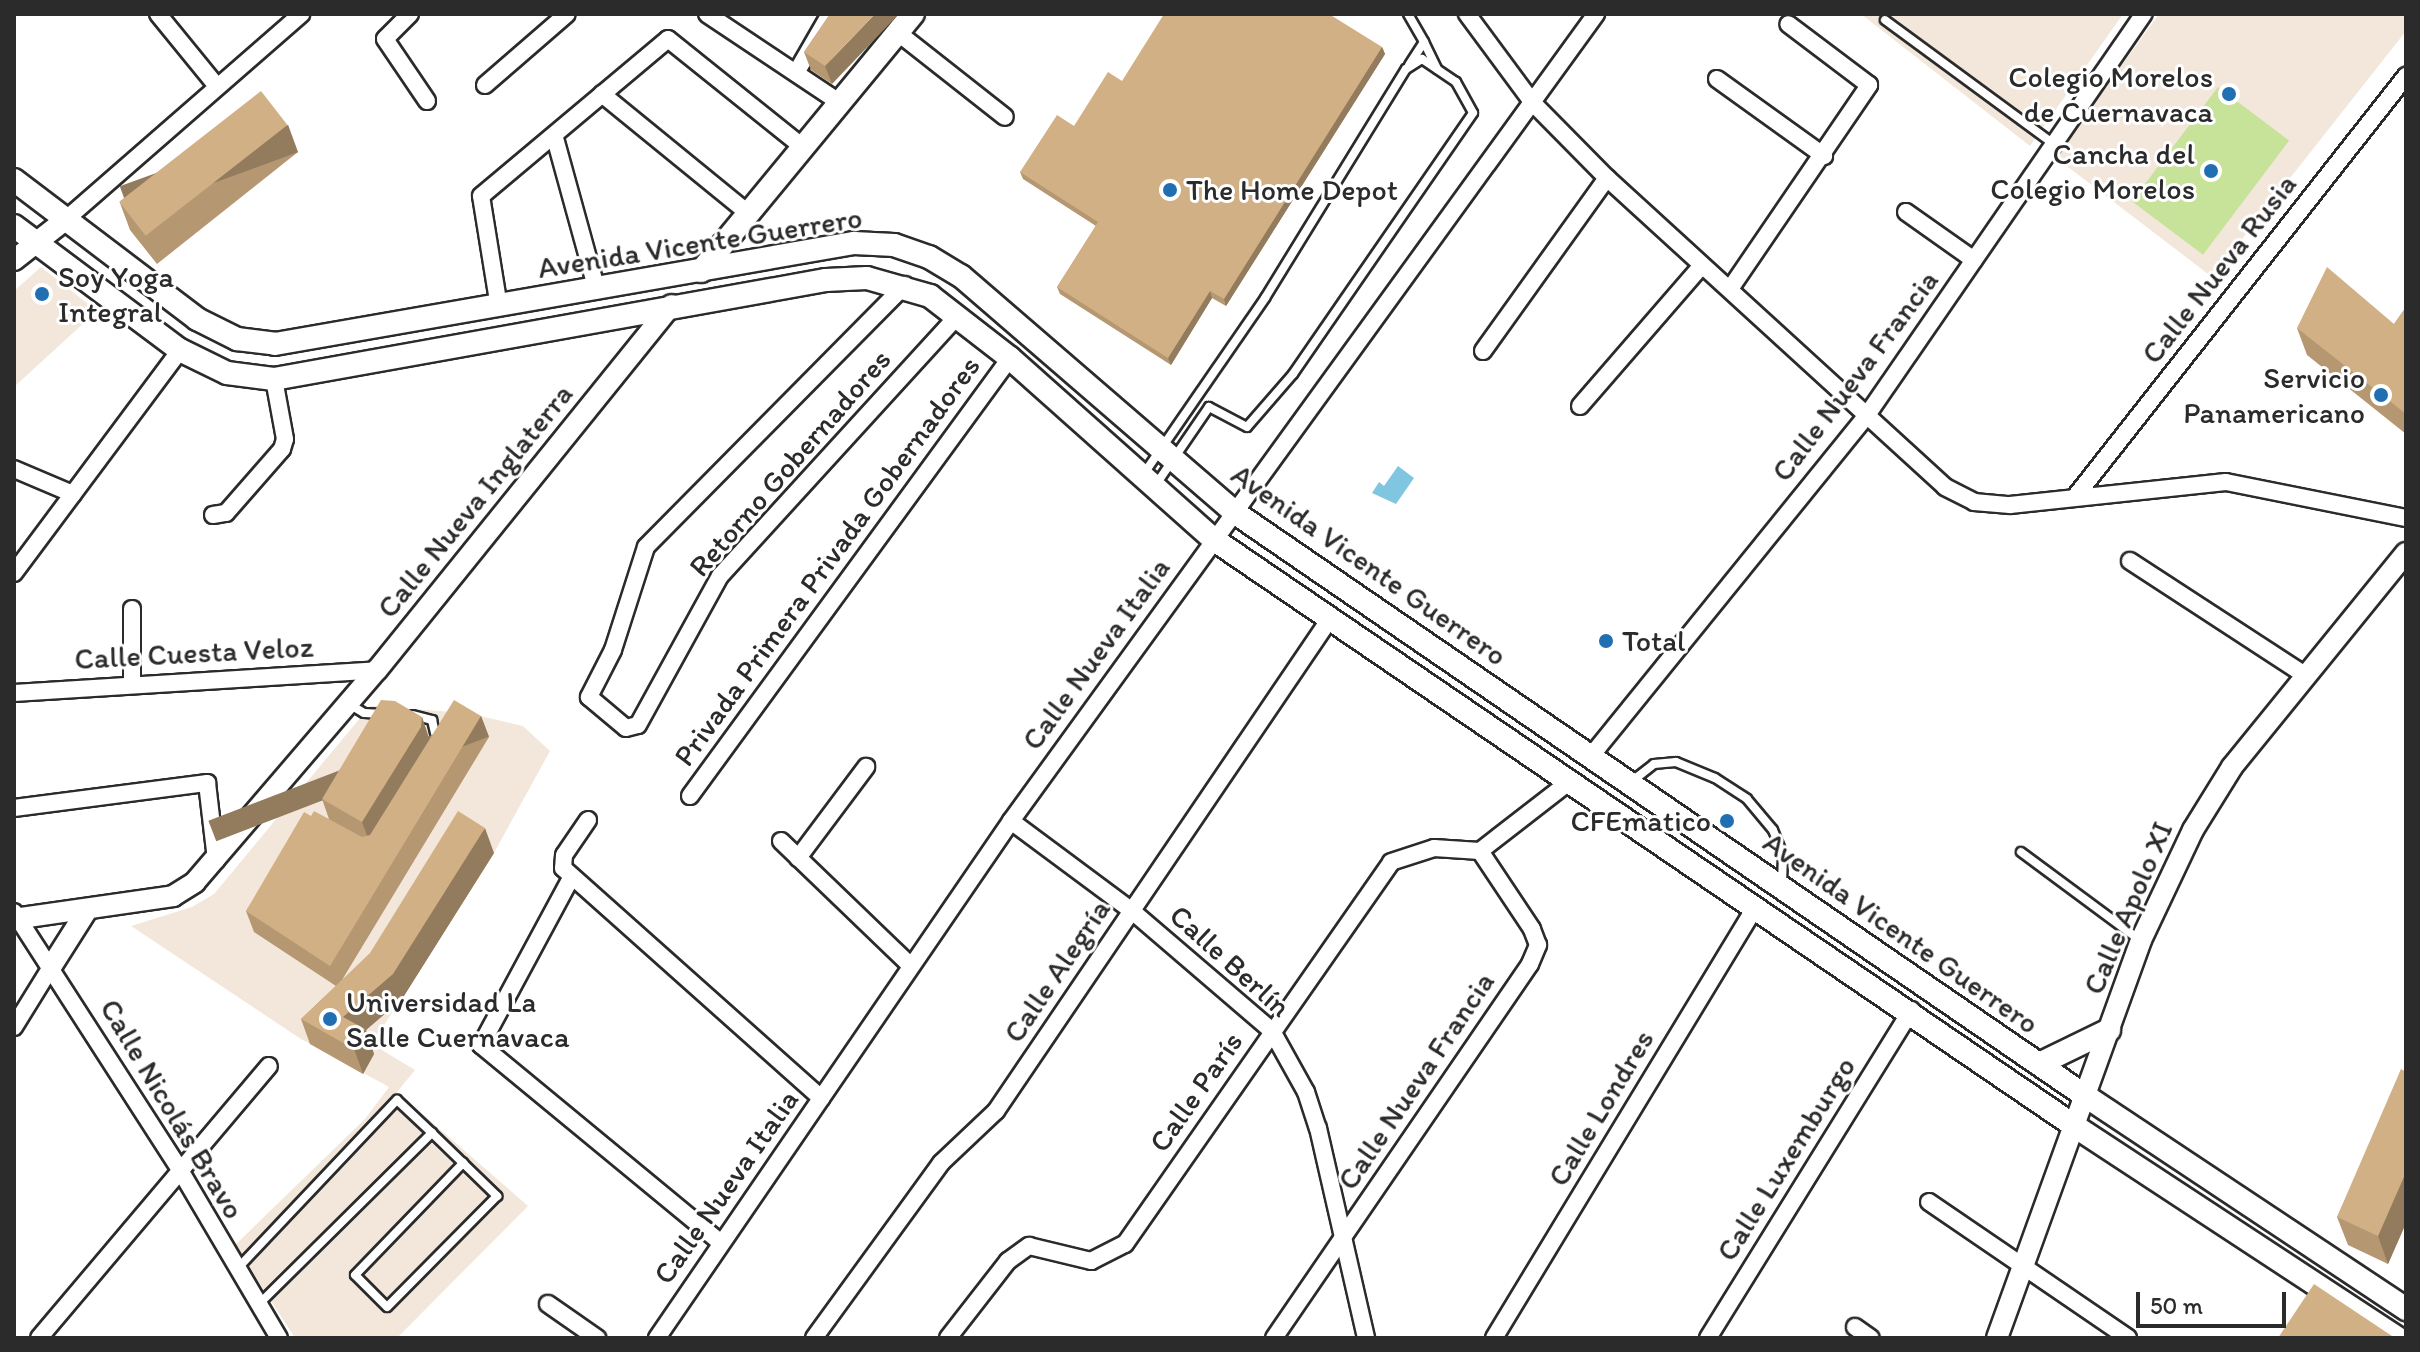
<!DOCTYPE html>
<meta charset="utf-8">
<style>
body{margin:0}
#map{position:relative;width:2420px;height:1352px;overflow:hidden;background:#fff;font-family:Itim,sans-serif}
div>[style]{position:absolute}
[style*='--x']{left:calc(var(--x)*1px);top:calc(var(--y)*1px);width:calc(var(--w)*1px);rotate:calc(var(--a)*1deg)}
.built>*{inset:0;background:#f2e7da}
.green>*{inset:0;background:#c7e299;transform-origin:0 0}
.water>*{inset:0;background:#80c6e1}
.roads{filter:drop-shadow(2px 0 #2b2b2b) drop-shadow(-2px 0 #2b2b2b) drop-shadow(0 2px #2b2b2b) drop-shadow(0 -2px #2b2b2b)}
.service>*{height:8px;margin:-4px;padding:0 4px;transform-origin:4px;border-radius:4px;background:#fff}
.minor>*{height:16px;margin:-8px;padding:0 8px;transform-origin:8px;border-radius:8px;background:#fff}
.tertiary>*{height:20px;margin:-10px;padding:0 10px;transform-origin:10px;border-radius:10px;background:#fff}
.secondary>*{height:22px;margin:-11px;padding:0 11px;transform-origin:11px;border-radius:11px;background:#fff}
.wall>*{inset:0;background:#b59772}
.shaded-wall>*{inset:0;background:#937b5d;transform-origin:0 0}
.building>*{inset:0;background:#d2b085;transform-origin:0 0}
.dots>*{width:22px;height:22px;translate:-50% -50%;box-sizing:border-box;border:4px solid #fff;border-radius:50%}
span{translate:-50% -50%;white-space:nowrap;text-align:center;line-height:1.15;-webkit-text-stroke:6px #fff;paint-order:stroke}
.poi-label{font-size:30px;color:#2b2b2b}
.right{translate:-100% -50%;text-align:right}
.left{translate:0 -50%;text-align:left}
.street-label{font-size:30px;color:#2b2b2b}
.frame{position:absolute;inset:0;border:16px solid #2b2b2b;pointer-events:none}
.scale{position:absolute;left:2136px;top:1292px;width:150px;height:36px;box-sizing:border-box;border:4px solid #2b2b2b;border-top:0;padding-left:10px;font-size:24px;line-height:28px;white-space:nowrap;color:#2b2b2b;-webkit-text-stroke:6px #fff;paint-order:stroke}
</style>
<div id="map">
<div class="built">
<i style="clip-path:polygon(1861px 14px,2123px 14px,2030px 146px)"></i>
<i style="clip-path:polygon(2159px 14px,2406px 14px,2406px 31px,2212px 277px,2055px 157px)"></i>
<i style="clip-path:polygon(41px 267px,97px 311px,14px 387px,14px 291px)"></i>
<i style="clip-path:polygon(370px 706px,467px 713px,523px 726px,550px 751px,494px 853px,372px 1044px,415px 1070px,397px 1092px,528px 1206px,397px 1338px,295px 1338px,235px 1245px,365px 1119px,389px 1087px,301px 1039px,131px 926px,192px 907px,214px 894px)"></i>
</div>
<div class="green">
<i style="left:2218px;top:87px;width:89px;height:143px;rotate:37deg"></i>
</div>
<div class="water">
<i style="clip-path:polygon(1398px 466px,1414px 478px,1396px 504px,1372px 493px,1379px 482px,1384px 486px)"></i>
</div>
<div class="roads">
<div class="service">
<i style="--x:1408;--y:14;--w:32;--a:60"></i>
<i style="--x:1424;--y:42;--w:27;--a:123"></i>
<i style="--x:1885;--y:20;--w:210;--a:36.3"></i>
<i style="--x:1424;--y:42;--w:30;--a:64"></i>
<i style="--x:1143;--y:475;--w:215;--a:-55.4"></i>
<i style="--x:1265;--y:298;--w:269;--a:-58.4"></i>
<i style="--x:1406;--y:69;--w:19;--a:-32"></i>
<i style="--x:1422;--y:59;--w:41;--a:34.1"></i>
<i style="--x:1456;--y:82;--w:35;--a:61"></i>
<i style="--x:1473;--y:113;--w:317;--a:124.6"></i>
<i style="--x:1293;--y:374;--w:70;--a:131"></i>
<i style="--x:1247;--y:427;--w:43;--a:-152.2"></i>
<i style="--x:1209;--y:407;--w:96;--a:124.4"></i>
<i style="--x:349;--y:704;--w:17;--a:31"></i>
<i style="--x:364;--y:713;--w:20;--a:3"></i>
<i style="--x:413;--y:715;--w:20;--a:15"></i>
<i style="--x:432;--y:720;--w:18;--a:77"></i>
<i style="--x:1631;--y:782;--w:29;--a:-38"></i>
<i style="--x:1654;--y:764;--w:22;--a:-5"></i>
<i style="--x:1676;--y:762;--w:42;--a:22.3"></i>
<i style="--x:1715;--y:778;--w:38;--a:33"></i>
<i style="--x:1747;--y:799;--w:40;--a:50"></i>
<i style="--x:1773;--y:830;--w:27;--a:68"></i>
<i style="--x:1783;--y:855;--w:27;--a:92"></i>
<i style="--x:2021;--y:852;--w:148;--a:36.5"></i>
<i style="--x:237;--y:1269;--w:233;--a:-46.6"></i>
<i style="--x:397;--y:1100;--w:48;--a:43.3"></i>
<i style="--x:432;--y:1133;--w:91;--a:44.1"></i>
<i style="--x:497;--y:1196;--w:156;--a:134.7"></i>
<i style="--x:387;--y:1307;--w:45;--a:-135"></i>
<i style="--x:355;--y:1275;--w:156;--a:-46"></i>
<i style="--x:258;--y:1305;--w:245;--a:-44.7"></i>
</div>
<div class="minor">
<i style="--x:158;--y:14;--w:90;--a:50.8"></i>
<i style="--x:410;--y:14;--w:35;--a:135"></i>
<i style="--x:385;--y:39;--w:75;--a:55.9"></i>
<i style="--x:707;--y:14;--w:159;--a:33.7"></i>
<i style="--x:1467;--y:14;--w:109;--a:53.5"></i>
<i style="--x:1532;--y:102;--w:107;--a:45.4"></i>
<i style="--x:1607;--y:178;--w:458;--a:42.4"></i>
<i style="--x:1945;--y:487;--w:33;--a:27"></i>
<i style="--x:1974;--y:502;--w:36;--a:5"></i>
<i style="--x:2010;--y:505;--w:217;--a:-6.1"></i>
<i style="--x:2226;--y:482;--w:184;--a:11.3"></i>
<i style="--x:897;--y:32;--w:137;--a:38.2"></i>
<i style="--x:796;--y:73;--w:68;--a:-60"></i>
<i style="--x:1717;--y:79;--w:132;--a:35.7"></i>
<i style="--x:485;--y:85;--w:108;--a:-40.9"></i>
<i style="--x:602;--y:94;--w:188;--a:39.2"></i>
<i style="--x:555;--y:138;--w:158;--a:74.6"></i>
<i style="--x:1906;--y:212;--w:83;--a:35.2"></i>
<i style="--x:64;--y:221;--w:315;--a:-41.1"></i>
<i style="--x:905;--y:285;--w:368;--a:134.7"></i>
<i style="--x:646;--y:547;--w:108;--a:107.8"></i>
<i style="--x:613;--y:650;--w:53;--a:117.1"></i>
<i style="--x:589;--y:697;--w:48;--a:40"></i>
<i style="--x:626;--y:728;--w:12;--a:-14"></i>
<i style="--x:638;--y:725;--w:170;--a:-61.2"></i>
<i style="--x:720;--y:576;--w:353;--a:-47.6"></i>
<i style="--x:1730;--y:289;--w:247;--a:-55.7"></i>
<i style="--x:1869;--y:85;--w:101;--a:-143"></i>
<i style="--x:499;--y:307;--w:112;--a:-99.2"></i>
<i style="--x:481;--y:196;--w:244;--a:-40"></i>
<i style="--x:668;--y:39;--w:173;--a:38.7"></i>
<i style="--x:1483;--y:351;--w:213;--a:-54.4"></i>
<i style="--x:1580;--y:406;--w:186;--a:-49.1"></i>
<i style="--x:14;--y:469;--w:64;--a:23"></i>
<i style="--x:2075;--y:497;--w:536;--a:-51.82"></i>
<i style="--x:213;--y:515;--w:13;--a:-9"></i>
<i style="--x:226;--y:513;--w:85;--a:-48.8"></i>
<i style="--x:282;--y:449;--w:10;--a:-73"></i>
<i style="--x:285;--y:439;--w:61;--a:-100.4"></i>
<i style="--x:2130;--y:561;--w:209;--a:33.1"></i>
<i style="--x:14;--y:573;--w:278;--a:-53.3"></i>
<i style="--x:132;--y:609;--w:75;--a:90"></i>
<i style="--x:14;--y:693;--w:364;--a:-3.6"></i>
<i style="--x:1591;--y:756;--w:439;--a:-51"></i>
<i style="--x:1867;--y:415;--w:487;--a:-55.4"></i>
<i style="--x:690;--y:796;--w:542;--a:-53.85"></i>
<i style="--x:14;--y:808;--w:195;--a:-7.4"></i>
<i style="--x:207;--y:783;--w:78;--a:83.3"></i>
<i style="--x:588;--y:820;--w:42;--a:124.4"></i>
<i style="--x:564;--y:855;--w:13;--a:94"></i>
<i style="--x:563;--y:868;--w:346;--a:41.7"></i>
<i style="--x:1011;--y:821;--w:151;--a:36.6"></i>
<i style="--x:1132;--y:911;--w:184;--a:40.6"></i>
<i style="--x:1272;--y:1031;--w:70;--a:60.9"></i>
<i style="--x:1306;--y:1092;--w:38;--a:72"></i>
<i style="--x:1318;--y:1128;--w:215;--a:77.1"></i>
<i style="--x:781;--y:841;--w:180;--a:43.9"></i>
<i style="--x:1480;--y:851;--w:113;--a:-37.8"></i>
<i style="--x:798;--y:858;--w:114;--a:-53.2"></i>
<i style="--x:571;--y:878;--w:190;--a:118.3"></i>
<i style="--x:481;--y:1045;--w:311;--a:39.5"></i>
<i style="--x:14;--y:912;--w:307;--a:57.2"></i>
<i style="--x:180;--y:1170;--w:195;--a:59.5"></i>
<i style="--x:14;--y:1027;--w:70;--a:-58.3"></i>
<i style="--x:1929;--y:1202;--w:241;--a:34.3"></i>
<i style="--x:548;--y:1304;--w:60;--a:34.8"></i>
<i style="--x:1855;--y:1327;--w:19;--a:35"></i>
<i style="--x:39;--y:1338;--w:356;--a:-49.8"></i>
<i style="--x:657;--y:1338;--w:627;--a:-55.6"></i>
<i style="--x:1011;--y:821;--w:997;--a:-54.06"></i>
<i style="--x:814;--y:1338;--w:216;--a:-54"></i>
<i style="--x:941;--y:1163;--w:76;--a:-43.4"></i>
<i style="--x:996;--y:1111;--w:593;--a:-55.85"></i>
<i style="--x:948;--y:1338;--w:98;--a:-52.1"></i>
<i style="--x:1008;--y:1261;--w:26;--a:-36"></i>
<i style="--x:1029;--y:1246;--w:64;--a:13.6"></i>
<i style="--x:1091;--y:1261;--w:38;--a:-27"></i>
<i style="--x:1125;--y:1244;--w:465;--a:-55.1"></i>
<i style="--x:1391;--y:862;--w:45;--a:-18"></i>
<i style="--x:1434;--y:848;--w:46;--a:3.7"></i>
<i style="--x:1274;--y:1338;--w:453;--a:-55.6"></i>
<i style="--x:1530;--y:964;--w:21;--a:-67"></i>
<i style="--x:1538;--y:945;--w:17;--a:-111"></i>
<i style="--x:1532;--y:929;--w:94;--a:-123.7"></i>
<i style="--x:1494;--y:1338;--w:505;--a:-58.76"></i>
<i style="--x:1708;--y:1338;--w:386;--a:-58.2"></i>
</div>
<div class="tertiary">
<i style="--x:14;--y:260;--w:63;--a:-38"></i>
<i style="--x:14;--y:919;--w:161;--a:-8.2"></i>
<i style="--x:173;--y:896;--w:26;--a:-32"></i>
<i style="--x:195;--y:882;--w:279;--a:-49.4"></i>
<i style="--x:377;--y:670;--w:469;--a:-51.1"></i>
<i style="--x:51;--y:967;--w:67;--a:-57.7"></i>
<i style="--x:1997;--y:1338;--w:423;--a:-70.1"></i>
<i style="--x:2141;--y:940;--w:122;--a:-64.7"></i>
<i style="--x:2193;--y:830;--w:74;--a:-58.2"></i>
<i style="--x:2232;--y:767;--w:276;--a:-50.9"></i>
</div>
<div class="secondary">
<i style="--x:14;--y:180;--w:230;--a:37.2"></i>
<i style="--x:197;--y:319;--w:45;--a:26.6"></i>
<i style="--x:237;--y:339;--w:38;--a:7"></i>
<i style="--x:275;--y:344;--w:588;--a:-9.9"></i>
<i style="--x:854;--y:243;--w:40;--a:2.9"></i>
<i style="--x:894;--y:245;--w:37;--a:19"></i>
<i style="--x:929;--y:257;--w:37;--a:31"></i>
<i style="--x:961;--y:276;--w:361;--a:40.8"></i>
<i style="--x:1234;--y:512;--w:1031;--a:34.45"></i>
<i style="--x:2084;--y:1095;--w:387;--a:33.6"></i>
<i style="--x:14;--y:226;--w:207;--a:36.8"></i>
<i style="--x:180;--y:350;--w:52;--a:26.1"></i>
<i style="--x:227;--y:373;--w:47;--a:7.3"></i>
<i style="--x:274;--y:379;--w:561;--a:-10.17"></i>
<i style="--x:826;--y:280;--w:41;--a:-2.8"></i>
<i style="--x:867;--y:278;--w:66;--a:15.9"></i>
<i style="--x:930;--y:296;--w:101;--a:37.8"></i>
<i style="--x:1010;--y:358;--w:272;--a:41.7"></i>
<i style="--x:1213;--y:539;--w:1041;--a:34.27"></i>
<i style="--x:2073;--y:1125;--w:388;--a:33.3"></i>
<i style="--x:701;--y:271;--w:333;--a:-50.5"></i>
<i style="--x:2039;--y:1064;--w:78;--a:-25.9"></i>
</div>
</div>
<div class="wall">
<i style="clip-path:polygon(830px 14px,832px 84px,811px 70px,804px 52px)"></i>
<i style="clip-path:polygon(1382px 47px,1385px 54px,1226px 306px,1212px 298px,1171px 365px,1060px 294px,1057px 287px,1096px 226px,1023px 179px,1020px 172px,1074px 126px,1122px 81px)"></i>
<i style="clip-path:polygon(288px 125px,298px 152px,157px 264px,130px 230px,120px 203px)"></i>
<i style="clip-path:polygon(2406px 307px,2406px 434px,2307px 355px,2297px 328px,2394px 324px)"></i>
<i style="clip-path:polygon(481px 716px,489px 737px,342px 980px,494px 853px,402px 999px,366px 1030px,374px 1054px,363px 1074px,310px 1044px,301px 1019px,336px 986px,254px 932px,246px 911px,311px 816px,329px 819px,322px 799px,422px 717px,429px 739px)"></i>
<i style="clip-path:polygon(2406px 1072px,2406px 1223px,2388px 1264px,2348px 1245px,2337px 1217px)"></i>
</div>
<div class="shaded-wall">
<i style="clip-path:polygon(875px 14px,899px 14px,832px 84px,825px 66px)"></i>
<i style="clip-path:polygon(1382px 47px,1385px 54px,1226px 306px,1224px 299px)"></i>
<i style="left:288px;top:125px;width:29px;height:179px;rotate:70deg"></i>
<i style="clip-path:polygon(1210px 291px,1212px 298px,1171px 365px,1168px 358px)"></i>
<i style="left:481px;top:716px;width:22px;height:292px;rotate:69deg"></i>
<i style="clip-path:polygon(422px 717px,429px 738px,428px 748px,370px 843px,362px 822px)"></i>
<i style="clip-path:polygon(485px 828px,494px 853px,402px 999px,366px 1030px,374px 1054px,363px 1074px,343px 1017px)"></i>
<i style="clip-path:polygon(2406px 1172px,2406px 1223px,2388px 1264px,2378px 1236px)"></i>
</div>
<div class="building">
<i style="clip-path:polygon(830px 14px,875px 14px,825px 66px,804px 52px)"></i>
<i style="clip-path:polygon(1164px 14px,1329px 14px,1382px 47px,1224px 299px,1210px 291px,1168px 358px,1057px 287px,1098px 222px,1020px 172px,1057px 115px,1074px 126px,1108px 72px,1122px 81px)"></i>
<i style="left:261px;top:91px;width:43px;height:180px;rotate:52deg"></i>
<i style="clip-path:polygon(2327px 267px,2394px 324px,2406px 307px,2406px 414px,2297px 328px)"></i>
<i style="clip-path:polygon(381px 700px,395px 701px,422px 717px,421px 727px,362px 822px,322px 799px)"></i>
<i style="clip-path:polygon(454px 700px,481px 716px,330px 966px,246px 911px,304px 812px,311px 816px,314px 811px,362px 837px,370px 835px)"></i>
<i style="clip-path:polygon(458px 811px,485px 828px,393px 974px,343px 1017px,365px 1029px,354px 1049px,301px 1019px,370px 953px)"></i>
<i style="clip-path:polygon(2401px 1069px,2406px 1072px,2406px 1172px,2378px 1236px,2337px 1217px)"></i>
<i style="clip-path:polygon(2314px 1284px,2395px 1338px,2278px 1338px)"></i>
</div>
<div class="dots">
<i style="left:2229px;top:94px;background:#1f6fb2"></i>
<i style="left:2211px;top:171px;background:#1f6fb2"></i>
<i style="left:1170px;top:190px;background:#1f6fb2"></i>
<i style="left:42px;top:294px;background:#1f6fb2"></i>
<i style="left:2381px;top:395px;background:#1f6fb2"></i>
<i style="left:1606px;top:641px;background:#1f6fb2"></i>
<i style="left:1727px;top:821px;background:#1f6fb2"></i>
<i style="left:330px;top:1019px;background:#1f6fb2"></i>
</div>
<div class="poi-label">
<span class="right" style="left:2213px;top:94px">Colegio Morelos<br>de Cuernavaca</span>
<span class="right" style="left:2195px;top:171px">Cancha del<br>Colegio Morelos</span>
<span class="left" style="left:1186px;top:190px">The Home Depot</span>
<span class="left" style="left:58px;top:294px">Soy Yoga<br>Integral</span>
<span class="right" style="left:2365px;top:395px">Servicio<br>Panamericano</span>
<span class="left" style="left:1622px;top:641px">Total</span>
<span class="right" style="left:1711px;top:821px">CFEmatico</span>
<span class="left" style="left:346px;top:1019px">Universidad La<br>Salle Cuernavaca</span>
</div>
<div class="street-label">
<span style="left:700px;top:243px;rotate:-9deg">Avenida Vicente Guerrero</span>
<span style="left:2219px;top:269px;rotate:-52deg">Calle Nueva Rusia</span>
<span style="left:1855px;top:376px;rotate:-53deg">Calle Nueva Francia</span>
<span style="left:790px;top:463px;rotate:-49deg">Retorno Gobernadores</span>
<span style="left:475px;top:501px;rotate:-51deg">Calle Nueva Inglaterra</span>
<span style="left:827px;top:561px;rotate:-54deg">Privada Primera Privada Gobernadores</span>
<span style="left:1369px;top:565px;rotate:35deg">Avenida Vicente Guerrero</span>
<span style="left:194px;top:653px;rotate:-3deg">Calle Cuesta Veloz</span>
<span style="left:1096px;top:654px;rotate:-54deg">Calle Nueva Italia</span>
<span style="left:2128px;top:908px;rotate:-67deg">Calle Apolo XI</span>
<span style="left:1901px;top:933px;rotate:35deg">Avenida Vicente Guerrero</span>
<span style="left:1230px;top:961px;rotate:42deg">Calle Berlín</span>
<span style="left:1057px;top:971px;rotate:-56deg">Calle Alegría</span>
<span style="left:1416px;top:1081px;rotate:-56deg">Calle Nueva Francia</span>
<span style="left:1196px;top:1092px;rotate:-55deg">Calle París</span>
<span style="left:1601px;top:1108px;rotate:-59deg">Calle Londres</span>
<span style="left:172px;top:1109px;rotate:59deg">Calle Nicolás Bravo</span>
<span style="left:1786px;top:1159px;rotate:-58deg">Calle Luxemburgo</span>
<span style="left:726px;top:1187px;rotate:-55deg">Calle Nueva Italia</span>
</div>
<div class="frame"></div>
<div class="scale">50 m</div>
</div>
